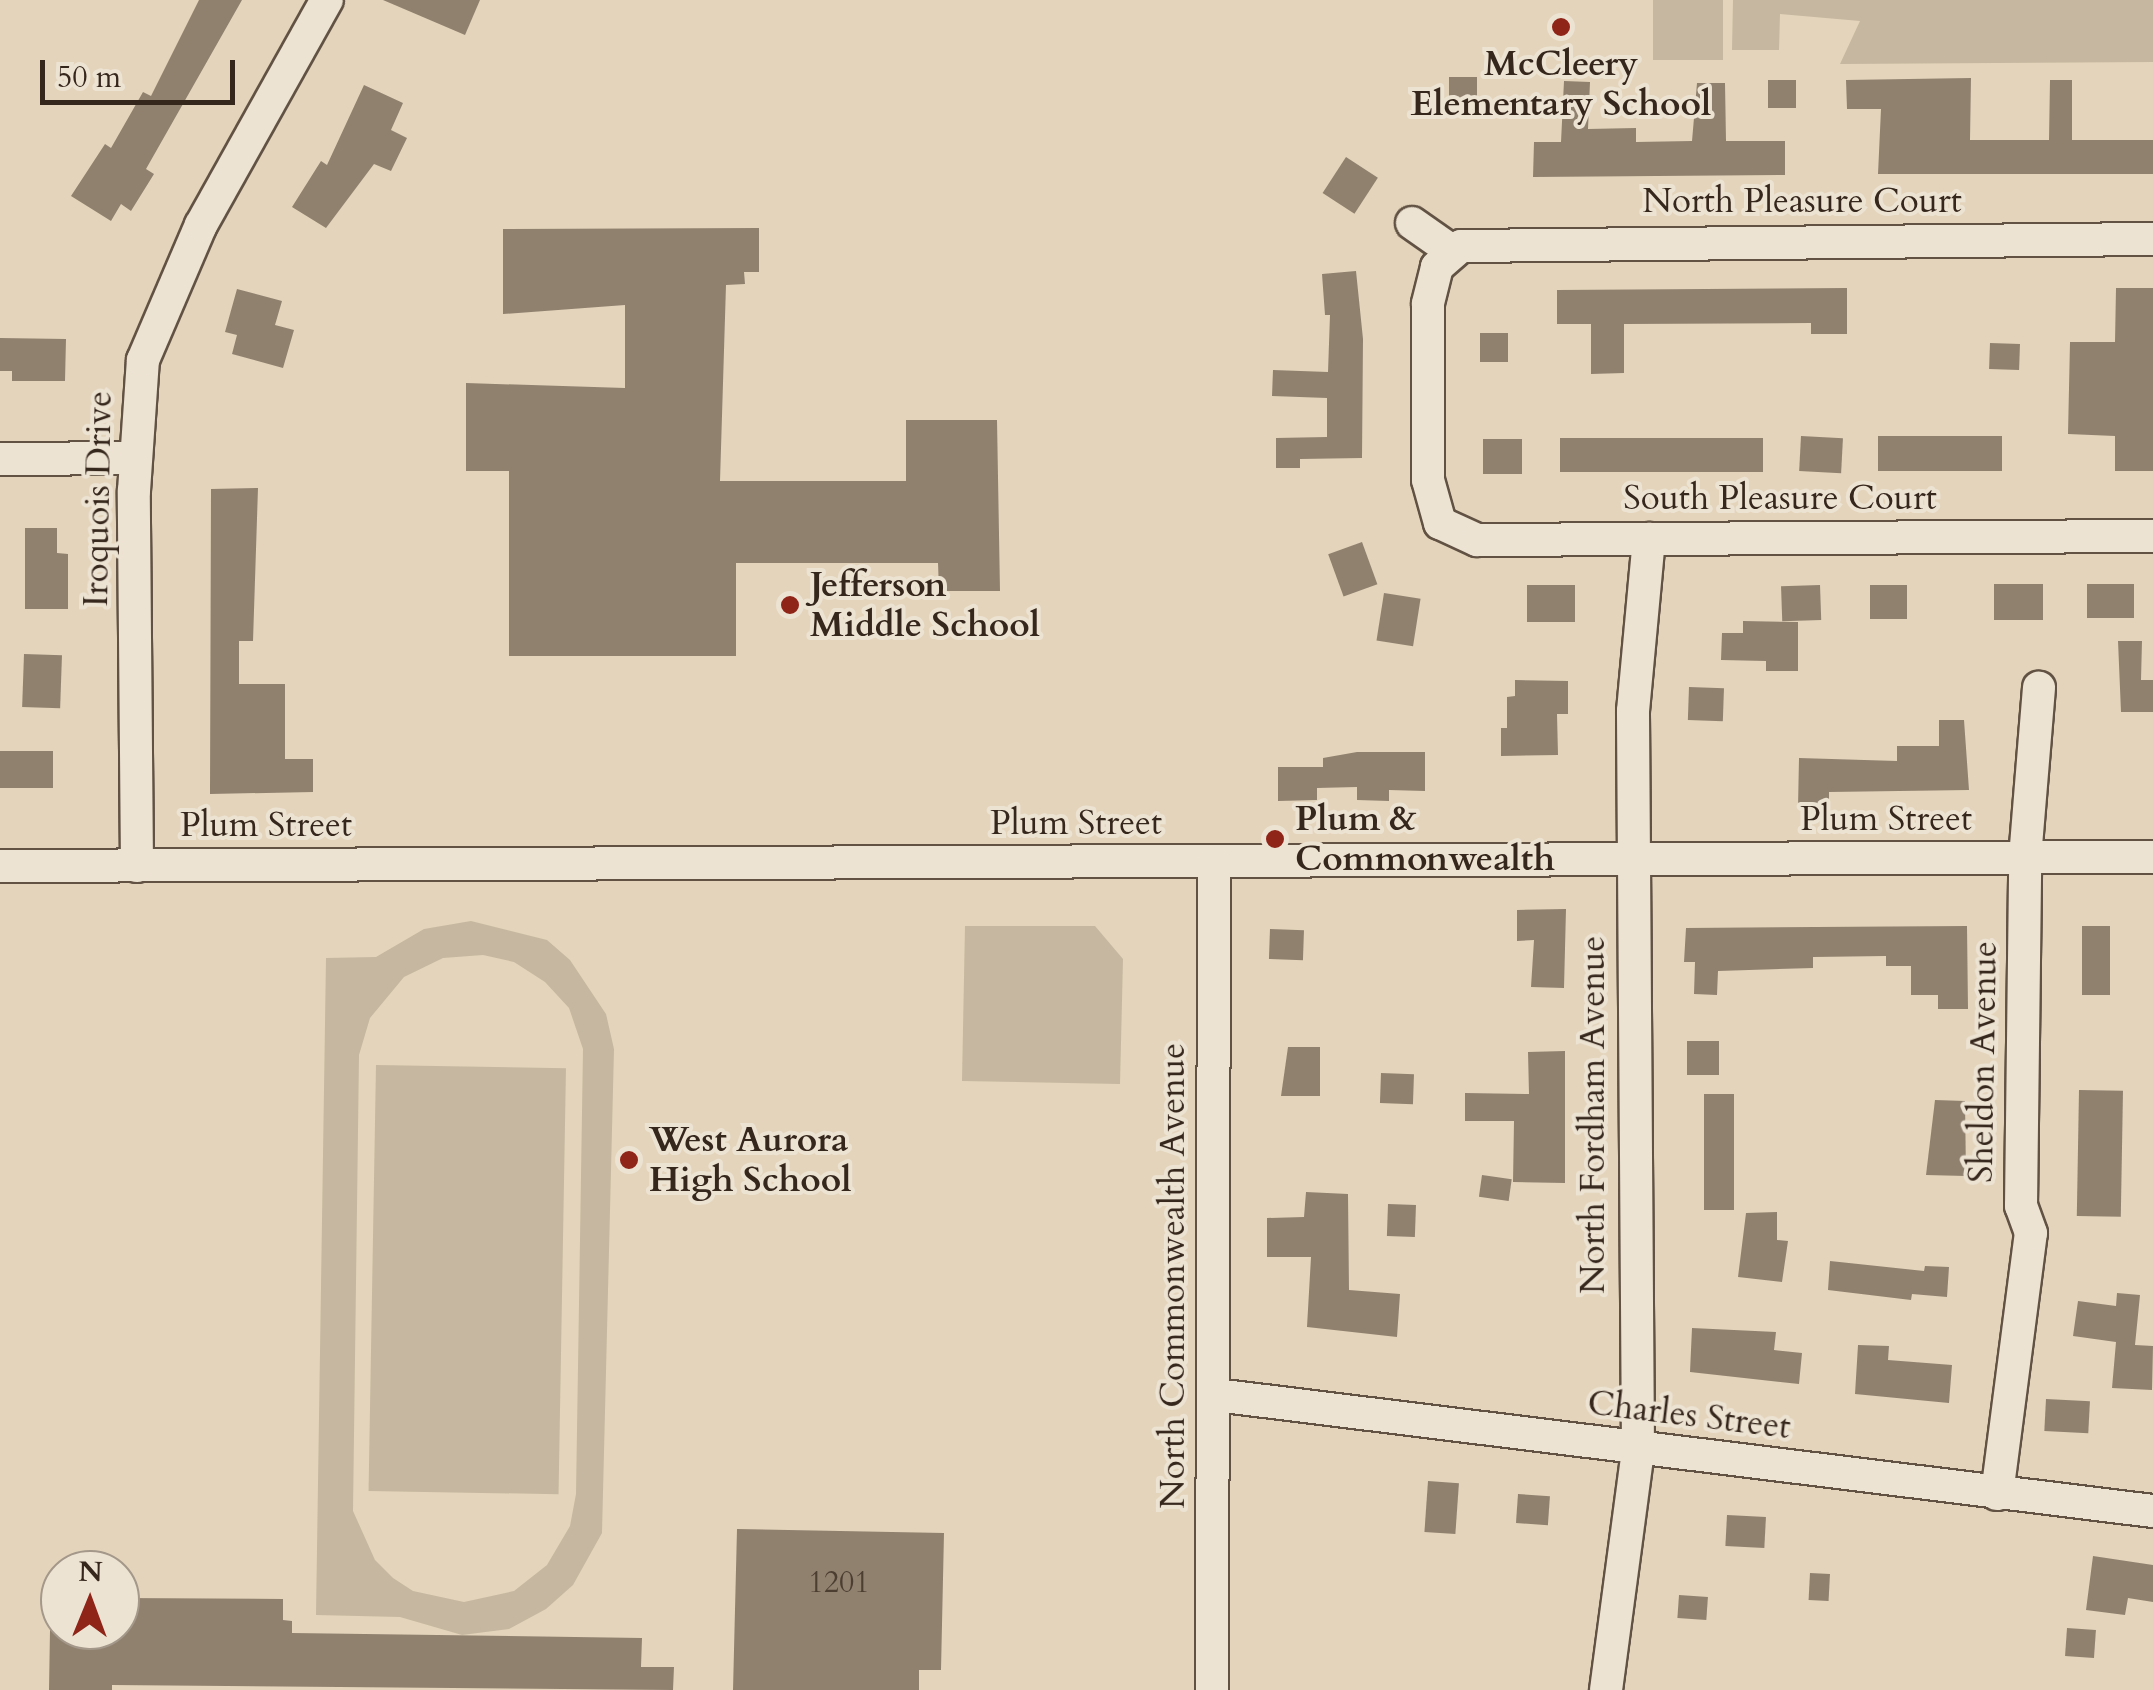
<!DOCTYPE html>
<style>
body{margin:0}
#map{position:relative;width:2153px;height:1690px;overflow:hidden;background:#e3d4bb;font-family:Cardo,serif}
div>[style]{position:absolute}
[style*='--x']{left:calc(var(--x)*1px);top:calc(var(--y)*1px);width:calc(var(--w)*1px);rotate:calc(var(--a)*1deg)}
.green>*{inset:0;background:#c6b7a0;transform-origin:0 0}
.building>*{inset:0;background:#90816f;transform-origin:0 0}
.roads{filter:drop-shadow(2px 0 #615244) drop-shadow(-2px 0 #615244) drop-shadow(0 2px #615244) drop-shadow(0 -2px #615244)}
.minor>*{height:32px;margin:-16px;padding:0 16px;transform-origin:16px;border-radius:16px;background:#ede3d3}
.dots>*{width:28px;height:28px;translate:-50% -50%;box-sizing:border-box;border:5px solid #ede3d3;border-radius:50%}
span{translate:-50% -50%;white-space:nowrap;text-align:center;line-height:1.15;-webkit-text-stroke:8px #ede3d3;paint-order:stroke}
.number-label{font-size:30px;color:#4c3e31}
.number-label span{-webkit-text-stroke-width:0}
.poi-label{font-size:35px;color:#36271c;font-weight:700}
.left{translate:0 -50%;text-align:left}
.street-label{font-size:35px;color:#36271c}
.north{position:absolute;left:40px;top:1550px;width:100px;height:100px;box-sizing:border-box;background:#ede3d3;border:2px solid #a4988a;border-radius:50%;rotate:1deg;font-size:28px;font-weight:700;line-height:40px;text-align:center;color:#36271c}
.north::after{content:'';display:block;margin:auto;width:35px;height:45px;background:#8f2418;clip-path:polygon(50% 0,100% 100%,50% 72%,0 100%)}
.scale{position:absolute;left:40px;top:60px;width:195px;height:45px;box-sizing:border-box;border:5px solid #36271c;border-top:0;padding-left:12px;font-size:30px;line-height:35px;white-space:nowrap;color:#36271c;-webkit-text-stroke:8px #ede3d3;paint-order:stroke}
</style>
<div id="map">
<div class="green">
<i style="left:1653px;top:0;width:70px;height:60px"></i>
<i style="clip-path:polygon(1733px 0,2153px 0,2153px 62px,1840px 64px,1860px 21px,1780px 14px,1779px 50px,1732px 50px)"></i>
<i style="clip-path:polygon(evenodd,471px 921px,547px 940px,570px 960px,606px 1014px,614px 1049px,602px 1533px,573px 1585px,546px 1609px,509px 1629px,462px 1635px,400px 1617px,316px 1615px,326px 958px,376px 957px,424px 929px,471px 921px,483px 955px,514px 962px,545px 982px,569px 1008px,583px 1049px,576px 1494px,570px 1526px,547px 1565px,514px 1591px,464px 1602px,413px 1591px,393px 1578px,375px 1560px,353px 1511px,359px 1055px,370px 1018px,404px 977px,443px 958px,483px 955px)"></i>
<i style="clip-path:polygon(965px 926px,1095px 926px,1123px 959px,1120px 1084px,962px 1081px)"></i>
<i style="left:376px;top:1065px;width:190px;height:426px;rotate:1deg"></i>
</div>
<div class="building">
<i style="clip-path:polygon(199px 0,242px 0,146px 169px,154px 174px,131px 211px,121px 204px,111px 221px,71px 196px,105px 144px,111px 148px,143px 92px,151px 96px)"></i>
<i style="clip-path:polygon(383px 0,480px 0,465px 35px)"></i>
<i style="left:1477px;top:77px;width:35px;height:28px;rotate:90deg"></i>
<i style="clip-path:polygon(1971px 78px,1970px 140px,2049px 140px,2050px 80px,2072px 80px,2072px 140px,2153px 140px,2153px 174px,1878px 174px,1881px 109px,1847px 109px,1846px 80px)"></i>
<i style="left:1768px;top:80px;width:28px;height:28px"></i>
<i style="clip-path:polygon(1564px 81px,1590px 82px,1588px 129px,1636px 128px,1636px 142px,1692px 141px,1697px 83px,1725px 83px,1726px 141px,1785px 141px,1785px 175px,1533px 177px,1534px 142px,1561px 142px)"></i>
<i style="clip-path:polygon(364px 85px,403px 103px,391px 130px,407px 138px,391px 171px,374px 164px,326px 228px,292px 207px,321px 161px,327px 165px)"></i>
<i style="left:1346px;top:157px;width:38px;height:43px;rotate:33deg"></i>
<i style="clip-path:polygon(759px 228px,759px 272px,744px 272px,745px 284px,726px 285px,720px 481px,906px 481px,906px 420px,997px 420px,1000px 591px,939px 591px,938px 563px,736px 563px,736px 656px,509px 656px,509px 471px,466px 471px,466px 383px,625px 388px,625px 305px,503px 314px,503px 229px)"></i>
<i style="clip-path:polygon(1356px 271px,1363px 339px,1362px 458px,1300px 459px,1300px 468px,1276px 468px,1276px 438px,1327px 437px,1327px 398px,1272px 396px,1273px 370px,1328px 372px,1330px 315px,1325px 315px,1322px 274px)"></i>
<i style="clip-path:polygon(1847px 288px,1847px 334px,1811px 334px,1811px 323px,1624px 324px,1624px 373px,1591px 374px,1591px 324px,1557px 324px,1557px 290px)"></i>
<i style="clip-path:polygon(2116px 288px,2153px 288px,2153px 471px,2115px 471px,2115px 436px,2068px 434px,2070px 342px,2115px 342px)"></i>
<i style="clip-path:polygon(237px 289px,282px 301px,275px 325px,294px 330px,283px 368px,232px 354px,237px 335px,225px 332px)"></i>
<i style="left:1480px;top:333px;width:28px;height:29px"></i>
<i style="clip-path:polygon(0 338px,66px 339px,65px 381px,12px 381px,12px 371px,0 371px)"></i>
<i style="left:1990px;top:343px;width:30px;height:26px;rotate:2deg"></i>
<i style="left:1801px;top:436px;width:42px;height:35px;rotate:3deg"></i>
<i style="left:2002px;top:436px;width:35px;height:124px;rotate:90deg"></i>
<i style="left:1763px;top:438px;width:34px;height:203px;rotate:90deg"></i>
<i style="left:1483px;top:439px;width:39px;height:35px"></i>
<i style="clip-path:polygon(258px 488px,253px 641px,239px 641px,239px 684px,285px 684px,285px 759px,313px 759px,313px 792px,210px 794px,211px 489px)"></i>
<i style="clip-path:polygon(25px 528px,57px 528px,57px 553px,68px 554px,68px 609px,25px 609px)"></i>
<i style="left:1362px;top:542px;width:45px;height:36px;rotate:70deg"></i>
<i style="left:1994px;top:584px;width:49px;height:36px"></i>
<i style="left:2087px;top:584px;width:47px;height:34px"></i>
<i style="left:1527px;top:585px;width:48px;height:37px"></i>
<i style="left:1820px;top:585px;width:35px;height:39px;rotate:88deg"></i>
<i style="left:1870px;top:585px;width:37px;height:34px"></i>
<i style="left:1384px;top:593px;width:37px;height:48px;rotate:9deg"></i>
<i style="clip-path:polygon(1743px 621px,1798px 622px,1798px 671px,1766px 671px,1766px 661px,1721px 660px,1722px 633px,1743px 633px)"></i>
<i style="clip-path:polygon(2118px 641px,2142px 641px,2141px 680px,2153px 680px,2153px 712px,2121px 712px)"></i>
<i style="left:24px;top:654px;width:38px;height:53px;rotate:2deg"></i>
<i style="clip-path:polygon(1515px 680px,1568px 681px,1568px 714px,1557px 714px,1558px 755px,1501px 756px,1501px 728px,1507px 728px,1507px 697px,1515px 696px)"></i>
<i style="left:1689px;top:687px;width:35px;height:33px;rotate:2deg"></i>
<i style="clip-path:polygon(1939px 720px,1964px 720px,1969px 790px,1829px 792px,1829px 808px,1798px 807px,1799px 758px,1897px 761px,1897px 746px,1939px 746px)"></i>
<i style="left:0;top:751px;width:53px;height:37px"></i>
<i style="clip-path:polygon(1357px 752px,1425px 752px,1425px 791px,1389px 790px,1389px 801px,1357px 800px,1357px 787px,1317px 788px,1317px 800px,1278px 801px,1278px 767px,1323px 767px,1323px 758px)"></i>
<i style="clip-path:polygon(1566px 909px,1564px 988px,1531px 987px,1534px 940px,1517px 941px,1517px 910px)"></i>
<i style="clip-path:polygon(1967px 926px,1968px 1009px,1938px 1009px,1938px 995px,1911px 995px,1911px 966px,1886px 966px,1886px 956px,1813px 957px,1813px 968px,1718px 971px,1717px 995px,1694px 994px,1695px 962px,1684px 962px,1686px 928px)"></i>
<i style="left:2082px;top:926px;width:28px;height:69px"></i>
<i style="left:1270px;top:929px;width:34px;height:30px;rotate:2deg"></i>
<i style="left:1687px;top:1041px;width:32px;height:34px"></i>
<i style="clip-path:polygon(1288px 1047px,1320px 1047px,1320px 1096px,1281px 1096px)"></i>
<i style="clip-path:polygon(1565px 1051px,1565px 1183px,1513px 1182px,1514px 1121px,1465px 1121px,1465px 1093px,1529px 1094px,1528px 1052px)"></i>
<i style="left:1381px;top:1073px;width:33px;height:30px;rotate:2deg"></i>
<i style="left:2079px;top:1090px;width:44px;height:126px;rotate:1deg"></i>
<i style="left:1704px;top:1094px;width:30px;height:116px"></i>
<i style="clip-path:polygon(1935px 1100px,1965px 1101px,1966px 1176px,1926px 1175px)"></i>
<i style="left:1482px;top:1175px;width:30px;height:22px;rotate:8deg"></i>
<i style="clip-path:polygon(1306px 1192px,1348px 1194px,1349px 1290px,1400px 1294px,1397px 1337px,1307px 1327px,1311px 1257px,1267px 1257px,1267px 1218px,1304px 1217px)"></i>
<i style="left:1388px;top:1204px;width:28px;height:32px;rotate:2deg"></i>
<i style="clip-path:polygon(1777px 1212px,1777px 1240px,1788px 1241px,1782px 1282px,1738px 1277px,1746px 1213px)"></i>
<i style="clip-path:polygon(1830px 1261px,1924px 1271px,1925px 1266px,1949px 1267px,1947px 1297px,1912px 1294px,1911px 1300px,1828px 1290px)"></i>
<i style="clip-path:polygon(2117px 1293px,2140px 1295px,2135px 1345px,2153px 1346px,2152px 1390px,2112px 1388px,2116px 1342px,2073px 1336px,2078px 1301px,2116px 1306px)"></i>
<i style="clip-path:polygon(1692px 1328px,1776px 1332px,1774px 1350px,1802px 1353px,1799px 1384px,1690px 1372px)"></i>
<i style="clip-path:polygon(1858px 1345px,1889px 1346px,1888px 1360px,1952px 1365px,1949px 1403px,1855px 1394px)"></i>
<i style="left:2046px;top:1399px;width:44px;height:32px;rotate:3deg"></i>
<i style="left:1428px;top:1481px;width:31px;height:51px;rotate:4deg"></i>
<i style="left:1518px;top:1494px;width:32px;height:29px;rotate:4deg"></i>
<i style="left:1727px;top:1515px;width:39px;height:31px;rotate:3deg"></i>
<i style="clip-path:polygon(737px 1529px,944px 1533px,941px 1670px,919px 1670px,919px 1690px,733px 1690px)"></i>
<i style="clip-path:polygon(2093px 1556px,2153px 1565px,2153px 1602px,2128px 1598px,2125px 1615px,2086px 1610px)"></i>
<i style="left:1810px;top:1573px;width:20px;height:27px;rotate:3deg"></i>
<i style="left:1679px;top:1595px;width:29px;height:23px;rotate:4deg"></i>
<i style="clip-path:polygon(120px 1598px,283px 1599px,283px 1620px,292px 1621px,292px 1633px,642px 1638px,641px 1667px,674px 1667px,673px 1690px,112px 1685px,112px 1690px,49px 1690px,50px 1630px,120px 1630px)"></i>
<i style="left:2067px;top:1628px;width:29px;height:28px;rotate:4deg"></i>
</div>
<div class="roads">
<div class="minor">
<i style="--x:1412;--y:223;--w:49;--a:35"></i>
<i style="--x:2153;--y:239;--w:692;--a:179.42"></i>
<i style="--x:1461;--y:246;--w:32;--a:139"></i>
<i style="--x:1437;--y:267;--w:38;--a:104"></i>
<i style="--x:1428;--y:304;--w:176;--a:90"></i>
<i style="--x:1428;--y:480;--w:45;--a:74.4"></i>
<i style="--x:1440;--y:523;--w:41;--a:24.7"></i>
<i style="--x:1477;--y:540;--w:676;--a:-0.34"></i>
<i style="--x:0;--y:459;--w:135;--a:-0.4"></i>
<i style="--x:0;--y:866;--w:2153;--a:-0.24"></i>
<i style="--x:137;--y:866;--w:375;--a:-90.5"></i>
<i style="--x:134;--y:491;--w:131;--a:-86.1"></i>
<i style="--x:143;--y:360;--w:147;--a:-66.8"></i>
<i style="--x:201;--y:225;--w:258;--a:-60.8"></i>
<i style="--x:1216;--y:1395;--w:944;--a:7.06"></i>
<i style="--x:1997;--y:1494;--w:263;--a:-82.6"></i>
<i style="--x:2031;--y:1233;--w:29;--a:-110"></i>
<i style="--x:2021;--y:1206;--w:348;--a:-89.3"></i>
<i style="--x:2025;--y:858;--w:171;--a:-85.3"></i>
<i style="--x:1212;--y:1690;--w:828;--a:-89.86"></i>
<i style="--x:1606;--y:1690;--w:243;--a:-82.4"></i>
<i style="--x:1638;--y:1449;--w:738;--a:-90.39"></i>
<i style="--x:1633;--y:711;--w:173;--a:-84.7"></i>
</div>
</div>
<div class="dots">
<i style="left:1561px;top:27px;background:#8f2418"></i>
<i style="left:790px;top:605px;background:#8f2418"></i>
<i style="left:1275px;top:839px;background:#8f2418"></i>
<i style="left:629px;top:1160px;background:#8f2418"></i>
</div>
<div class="number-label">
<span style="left:839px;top:1583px">1201</span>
</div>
<div class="poi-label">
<span style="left:1561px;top:84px">McCleery<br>Elementary School</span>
<span class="left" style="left:810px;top:605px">Jefferson<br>Middle School</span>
<span class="left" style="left:1295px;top:839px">Plum &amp;<br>Commonwealth</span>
<span class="left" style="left:649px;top:1160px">West Aurora<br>High School</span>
</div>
<div class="street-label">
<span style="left:1802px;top:201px">North Pleasure Court</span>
<span style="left:1780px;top:498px">South Pleasure Court</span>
<span style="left:98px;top:499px;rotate:-89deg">Iroquois Drive</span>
<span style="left:1886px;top:819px">Plum Street</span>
<span style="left:1076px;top:823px">Plum Street</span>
<span style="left:266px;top:825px">Plum Street</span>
<span style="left:1983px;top:1062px;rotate:-89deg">Sheldon Avenue</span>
<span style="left:1593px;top:1115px;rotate:-90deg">North Fordham Avenue</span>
<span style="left:1173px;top:1276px;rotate:-90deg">North Commonwealth Avenue</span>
<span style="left:1689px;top:1415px;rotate:7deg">Charles Street</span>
</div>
<div class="north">N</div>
<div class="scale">50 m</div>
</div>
